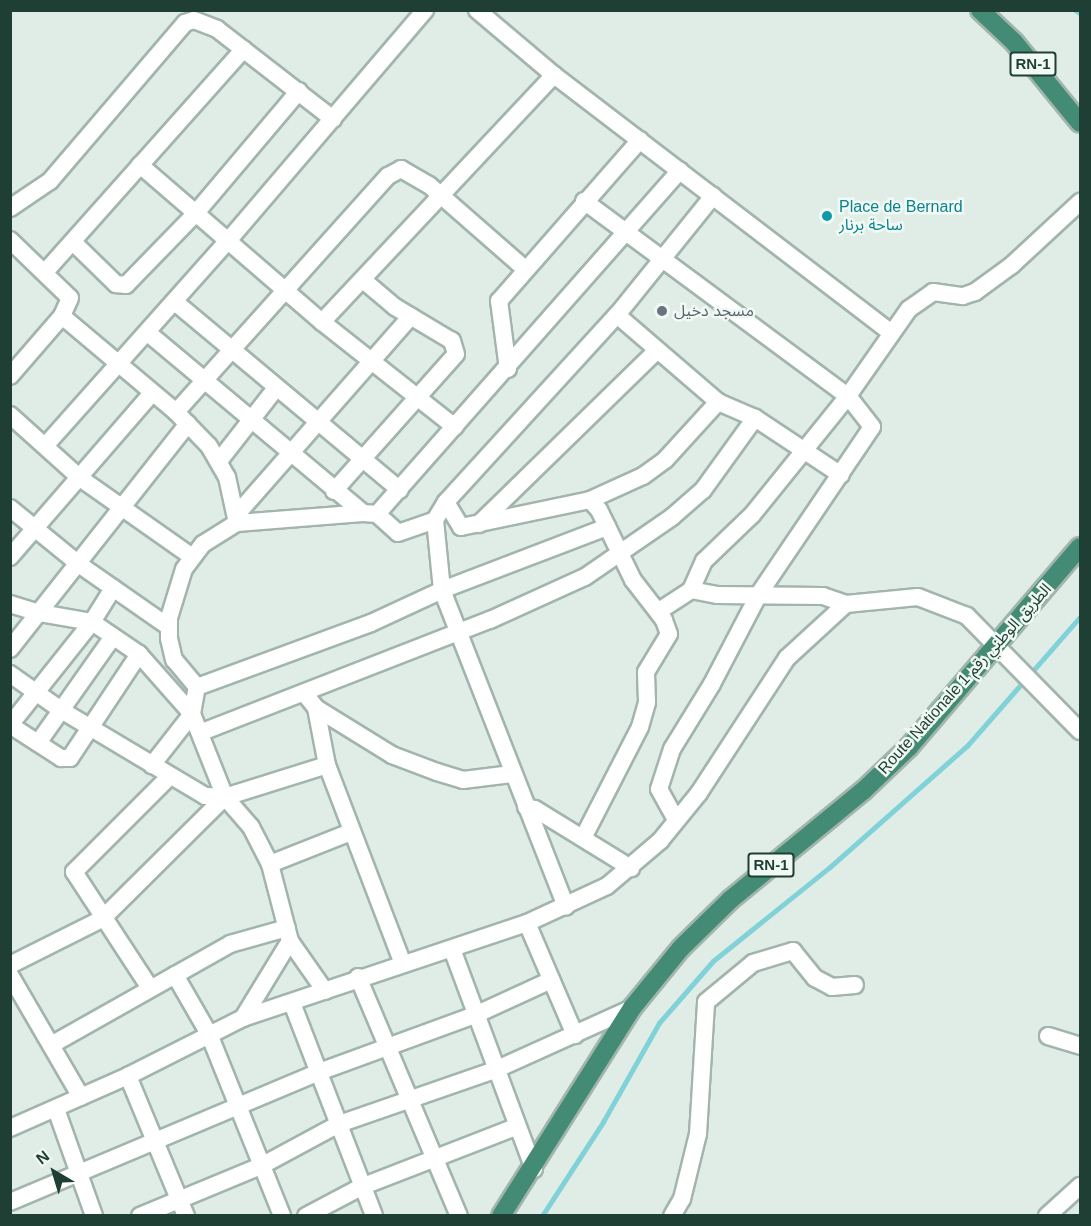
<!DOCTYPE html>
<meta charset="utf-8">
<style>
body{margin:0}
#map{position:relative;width:1091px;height:1226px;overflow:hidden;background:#e0ede6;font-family:Helvetica,"Noto Sans Arabic",sans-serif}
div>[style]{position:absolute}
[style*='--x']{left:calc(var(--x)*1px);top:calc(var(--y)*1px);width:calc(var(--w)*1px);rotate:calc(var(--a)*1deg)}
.stream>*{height:4.5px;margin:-2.25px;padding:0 2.25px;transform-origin:2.25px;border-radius:2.25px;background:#81d2d8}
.roads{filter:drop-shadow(2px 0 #a2b5ad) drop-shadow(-2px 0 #a2b5ad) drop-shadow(0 2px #a2b5ad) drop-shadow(0 -2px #a2b5ad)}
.minor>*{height:16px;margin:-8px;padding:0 8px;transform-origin:8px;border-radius:8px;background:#fff}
.trunk>*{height:18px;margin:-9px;padding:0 9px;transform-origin:9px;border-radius:9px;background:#438b74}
.dots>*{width:16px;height:16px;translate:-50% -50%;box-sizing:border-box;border:3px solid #f1f9f4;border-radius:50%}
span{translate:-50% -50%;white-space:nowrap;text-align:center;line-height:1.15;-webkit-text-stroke:5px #f1f9f4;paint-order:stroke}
.shield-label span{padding:2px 4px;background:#f1f9f4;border:2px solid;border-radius:4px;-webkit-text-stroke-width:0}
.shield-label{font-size:15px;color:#1f3f34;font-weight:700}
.culture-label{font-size:16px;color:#0d838f}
.left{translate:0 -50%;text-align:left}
.worship-label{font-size:16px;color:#5b616d}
.street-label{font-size:16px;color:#1f3f34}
.frame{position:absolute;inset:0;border:12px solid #1f3f34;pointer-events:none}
.north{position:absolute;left:24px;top:1142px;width:60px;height:60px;-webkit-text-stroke:4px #f1f9f4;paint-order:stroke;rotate:322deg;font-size:16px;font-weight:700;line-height:24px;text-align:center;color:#1f3f34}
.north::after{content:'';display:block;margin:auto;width:21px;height:27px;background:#1f3f34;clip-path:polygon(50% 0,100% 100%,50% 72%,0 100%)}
</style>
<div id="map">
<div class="stream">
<i style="--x:1075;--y:10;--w:6;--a:31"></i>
<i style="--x:542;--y:1216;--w:112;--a:-57"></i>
<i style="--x:603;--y:1122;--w:114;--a:-60.5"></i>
<i style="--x:659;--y:1023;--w:82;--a:-48.9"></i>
<i style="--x:713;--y:961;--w:150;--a:-38.8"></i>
<i style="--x:830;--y:867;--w:183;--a:-41.5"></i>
<i style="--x:967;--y:746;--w:171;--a:-48.8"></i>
</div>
<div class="roads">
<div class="minor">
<i style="--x:477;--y:10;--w:101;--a:40.2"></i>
<i style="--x:554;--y:75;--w:425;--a:37.4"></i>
<i style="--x:140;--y:165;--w:240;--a:40.8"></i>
<i style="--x:322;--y:322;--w:169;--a:38.3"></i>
<i style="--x:584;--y:201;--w:328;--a:36.5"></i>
<i style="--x:848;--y:396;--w:39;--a:52"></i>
<i style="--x:872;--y:427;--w:202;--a:124.1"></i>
<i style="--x:759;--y:594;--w:102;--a:117.6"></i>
<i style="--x:712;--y:684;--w:76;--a:121.6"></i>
<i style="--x:672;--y:749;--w:42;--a:108"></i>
<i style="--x:659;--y:789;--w:35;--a:61"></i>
<i style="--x:10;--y:208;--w:48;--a:-34"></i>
<i style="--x:50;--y:181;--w:208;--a:-49.5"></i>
<i style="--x:185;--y:23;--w:9;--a:-18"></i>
<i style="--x:194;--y:20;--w:25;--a:21"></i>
<i style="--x:217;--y:29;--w:147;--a:37.8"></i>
<i style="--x:10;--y:240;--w:83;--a:44"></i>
<i style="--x:70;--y:298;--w:20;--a:114"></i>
<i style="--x:62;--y:316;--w:79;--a:130.9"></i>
<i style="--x:74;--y:243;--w:59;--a:44.3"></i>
<i style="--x:116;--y:284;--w:10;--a:6"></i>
<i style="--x:126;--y:285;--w:99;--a:-45.8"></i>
<i style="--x:195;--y:214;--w:161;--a:-49.8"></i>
<i style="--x:46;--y:271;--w:297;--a:-48.3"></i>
<i style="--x:175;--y:302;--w:293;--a:39.9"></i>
<i style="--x:617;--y:315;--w:133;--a:40.7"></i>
<i style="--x:718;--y:402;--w:40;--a:23.4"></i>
<i style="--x:755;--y:418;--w:103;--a:33.5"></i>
<i style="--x:62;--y:316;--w:149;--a:40.1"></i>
<i style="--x:176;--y:412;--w:47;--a:45.9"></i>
<i style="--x:209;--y:446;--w:36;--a:60"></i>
<i style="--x:227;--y:477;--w:47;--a:77.7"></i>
<i style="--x:322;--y:322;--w:339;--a:-46.8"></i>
<i style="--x:148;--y:333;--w:280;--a:39.9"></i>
<i style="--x:508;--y:369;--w:69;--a:-97.5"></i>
<i style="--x:499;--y:301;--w:214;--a:-48.8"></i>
<i style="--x:176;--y:412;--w:317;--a:-48.1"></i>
<i style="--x:388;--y:176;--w:15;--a:-28"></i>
<i style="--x:401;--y:169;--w:32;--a:30"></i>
<i style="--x:429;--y:185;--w:128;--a:41.2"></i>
<i style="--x:10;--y:415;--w:94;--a:42"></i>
<i style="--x:80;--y:478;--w:136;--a:35.1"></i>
<i style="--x:45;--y:446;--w:273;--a:-48.3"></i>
<i style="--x:227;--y:242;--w:305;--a:-49.5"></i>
<i style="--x:219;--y:461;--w:93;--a:-52"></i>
<i style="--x:334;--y:491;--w:183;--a:-48.3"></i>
<i style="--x:456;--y:354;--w:14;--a:-107"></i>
<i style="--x:452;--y:341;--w:66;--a:-149.2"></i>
<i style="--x:395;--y:307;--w:42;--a:-139.8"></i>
<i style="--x:446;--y:502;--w:29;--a:59"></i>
<i style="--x:461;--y:527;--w:132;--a:-11.8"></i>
<i style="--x:590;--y:500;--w:58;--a:-24.4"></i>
<i style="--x:643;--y:476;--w:27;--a:-36"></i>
<i style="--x:665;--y:460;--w:79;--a:-47.6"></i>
<i style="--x:10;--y:508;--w:90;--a:39.2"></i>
<i style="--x:80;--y:565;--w:108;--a:34.9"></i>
<i style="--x:238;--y:513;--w:262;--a:-48.7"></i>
<i style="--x:377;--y:514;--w:458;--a:-48.6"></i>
<i style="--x:435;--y:520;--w:70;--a:84.3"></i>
<i style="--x:442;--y:590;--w:340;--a:68.6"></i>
<i style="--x:479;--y:524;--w:248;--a:-44.3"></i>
<i style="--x:10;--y:557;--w:217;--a:-49.1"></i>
<i style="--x:691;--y:590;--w:26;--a:11"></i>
<i style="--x:717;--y:595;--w:106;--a:0.5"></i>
<i style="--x:823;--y:596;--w:24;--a:19"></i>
<i style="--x:10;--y:604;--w:31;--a:17"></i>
<i style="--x:40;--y:613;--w:53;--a:9.8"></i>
<i style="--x:92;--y:622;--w:57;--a:34.2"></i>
<i style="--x:139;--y:654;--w:80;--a:48.5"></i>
<i style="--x:192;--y:714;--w:65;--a:128.1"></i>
<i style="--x:659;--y:611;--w:38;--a:-33"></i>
<i style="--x:691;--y:590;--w:32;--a:-66"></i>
<i style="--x:704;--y:561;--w:66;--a:-43.8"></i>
<i style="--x:752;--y:515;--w:153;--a:-51.1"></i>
<i style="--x:848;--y:396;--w:106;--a:-55"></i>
<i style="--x:909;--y:309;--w:29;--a:-35"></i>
<i style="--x:933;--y:292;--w:30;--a:8"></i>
<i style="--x:963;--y:296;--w:13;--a:-18"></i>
<i style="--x:975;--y:292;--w:46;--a:-36.1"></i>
<i style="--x:1012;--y:265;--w:93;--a:-42.8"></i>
<i style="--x:10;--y:649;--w:287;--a:-51.7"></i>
<i style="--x:10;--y:674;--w:62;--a:35.2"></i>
<i style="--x:61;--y:710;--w:168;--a:30.8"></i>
<i style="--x:205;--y:796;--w:20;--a:3"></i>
<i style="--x:225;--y:797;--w:107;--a:-17.4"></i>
<i style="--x:197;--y:687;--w:185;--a:-20.2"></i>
<i style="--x:371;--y:623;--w:78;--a:-24.9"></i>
<i style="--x:442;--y:590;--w:177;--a:-20.9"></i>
<i style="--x:304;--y:693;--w:19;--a:51"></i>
<i style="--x:316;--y:708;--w:58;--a:79.1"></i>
<i style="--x:327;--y:765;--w:213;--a:69.1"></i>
<i style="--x:316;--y:708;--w:89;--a:31.7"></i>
<i style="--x:392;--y:755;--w:48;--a:20.7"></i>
<i style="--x:437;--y:772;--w:27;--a:17"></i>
<i style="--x:463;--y:780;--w:49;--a:-7"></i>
<i style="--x:10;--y:725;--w:61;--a:32.9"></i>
<i style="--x:61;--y:758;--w:9;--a:0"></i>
<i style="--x:70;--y:758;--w:125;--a:-56.4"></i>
<i style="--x:10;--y:725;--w:132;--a:-51.5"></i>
<i style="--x:92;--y:622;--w:40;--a:-58"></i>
<i style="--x:202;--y:732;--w:309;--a:-21.3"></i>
<i style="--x:490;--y:620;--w:104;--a:-24.4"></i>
<i style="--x:585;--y:577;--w:106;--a:-34.6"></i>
<i style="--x:672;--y:517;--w:41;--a:-41.1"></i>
<i style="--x:703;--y:490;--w:89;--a:-54.2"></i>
<i style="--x:38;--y:743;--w:128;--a:-54.8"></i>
<i style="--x:526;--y:807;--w:9;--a:13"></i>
<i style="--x:535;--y:809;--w:113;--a:31.6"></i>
<i style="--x:583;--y:838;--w:125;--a:-62.8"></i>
<i style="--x:640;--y:727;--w:26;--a:-74"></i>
<i style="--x:647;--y:702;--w:30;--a:-92"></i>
<i style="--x:646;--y:672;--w:44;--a:-58.8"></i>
<i style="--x:669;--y:634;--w:15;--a:-110"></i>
<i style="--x:664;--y:620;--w:51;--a:-127.8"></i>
<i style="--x:633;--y:580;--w:78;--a:-115.9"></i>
<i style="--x:599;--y:510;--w:13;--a:-132"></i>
<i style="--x:270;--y:864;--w:87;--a:-21.6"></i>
<i style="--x:527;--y:923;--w:122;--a:66.8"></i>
<i style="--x:452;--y:949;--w:235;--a:69.6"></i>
<i style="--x:10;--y:965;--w:103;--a:-26.6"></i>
<i style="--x:102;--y:919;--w:173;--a:-44.8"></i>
<i style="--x:10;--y:975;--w:141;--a:59.8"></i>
<i style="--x:175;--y:975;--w:68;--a:60"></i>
<i style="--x:209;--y:1034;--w:196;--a:68.1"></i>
<i style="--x:358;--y:977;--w:259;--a:67.1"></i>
<i style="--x:150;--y:988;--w:139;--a:-123.2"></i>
<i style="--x:74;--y:872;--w:134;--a:-45"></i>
<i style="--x:325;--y:991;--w:61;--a:-125"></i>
<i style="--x:290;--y:941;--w:80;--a:-104.6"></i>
<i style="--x:270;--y:864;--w:42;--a:-117.2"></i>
<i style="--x:251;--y:827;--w:40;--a:-131"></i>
<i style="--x:225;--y:797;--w:89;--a:-111.7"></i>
<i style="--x:192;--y:714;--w:27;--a:-80"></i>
<i style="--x:197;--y:687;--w:35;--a:-130"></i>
<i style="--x:174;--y:660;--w:23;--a:-103"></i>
<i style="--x:169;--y:638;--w:20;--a:-90"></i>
<i style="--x:169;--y:618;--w:51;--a:-73"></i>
<i style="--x:184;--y:569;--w:31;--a:-53"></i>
<i style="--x:203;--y:544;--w:40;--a:-32"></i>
<i style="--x:237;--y:523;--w:126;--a:-4.5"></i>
<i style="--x:363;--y:513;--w:14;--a:4"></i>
<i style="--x:377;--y:514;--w:28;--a:42"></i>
<i style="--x:398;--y:533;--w:39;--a:-19"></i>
<i style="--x:435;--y:520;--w:21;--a:-59"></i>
<i style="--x:446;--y:502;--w:253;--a:-47.6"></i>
<i style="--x:617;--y:315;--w:153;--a:-51.1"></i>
<i style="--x:292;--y:1003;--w:228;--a:68.9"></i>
<i style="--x:243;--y:1018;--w:90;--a:-58.6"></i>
<i style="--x:1048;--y:1036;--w:34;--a:17"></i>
<i style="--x:51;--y:1045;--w:206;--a:-29.4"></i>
<i style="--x:230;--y:944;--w:59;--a:-15.7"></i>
<i style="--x:128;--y:1076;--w:152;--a:67.5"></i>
<i style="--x:56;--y:1109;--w:114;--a:70.4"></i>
<i style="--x:10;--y:1128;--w:129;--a:-23.8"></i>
<i style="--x:128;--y:1076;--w:129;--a:-26.8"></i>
<i style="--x:243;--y:1018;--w:299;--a:-18.5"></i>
<i style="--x:527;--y:923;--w:88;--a:-24.8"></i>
<i style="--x:607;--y:886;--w:70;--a:-40.3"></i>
<i style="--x:660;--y:841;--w:62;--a:-50.9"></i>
<i style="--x:699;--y:793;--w:161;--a:-56.9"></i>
<i style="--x:787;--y:658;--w:80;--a:-42.5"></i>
<i style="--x:846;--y:604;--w:72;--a:-5.6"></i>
<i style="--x:918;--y:597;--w:53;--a:21.2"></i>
<i style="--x:967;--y:616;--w:161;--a:45.5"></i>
<i style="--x:10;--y:1202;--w:335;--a:-22.8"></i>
<i style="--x:319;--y:1072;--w:166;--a:-20.1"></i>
<i style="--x:475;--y:1015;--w:84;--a:-24.7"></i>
<i style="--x:140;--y:1216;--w:131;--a:-22.5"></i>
<i style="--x:261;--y:1166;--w:89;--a:-28.3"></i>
<i style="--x:339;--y:1124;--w:165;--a:-19.1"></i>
<i style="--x:495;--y:1070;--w:150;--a:-24.3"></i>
<i style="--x:306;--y:1216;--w:62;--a:-27.8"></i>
<i style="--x:361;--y:1187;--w:166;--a:-21.2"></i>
<i style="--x:672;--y:1216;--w:20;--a:-60"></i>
<i style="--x:682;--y:1199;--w:67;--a:-76.2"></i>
<i style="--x:698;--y:1134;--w:132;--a:-86.5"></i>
<i style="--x:706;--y:1002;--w:61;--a:-39.7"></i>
<i style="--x:753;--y:963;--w:42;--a:-16.7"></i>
<i style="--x:793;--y:951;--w:35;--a:51"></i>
<i style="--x:815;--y:978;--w:19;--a:28"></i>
<i style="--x:832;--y:987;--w:23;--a:-5"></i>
<i style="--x:1047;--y:1216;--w:45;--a:-42.3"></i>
</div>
<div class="trunk">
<i style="--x:980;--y:10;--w:47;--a:43.3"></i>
<i style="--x:1014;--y:42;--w:104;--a:50.8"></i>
<i style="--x:501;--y:1216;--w:246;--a:-57.8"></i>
<i style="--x:632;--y:1008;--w:77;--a:-50.8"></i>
<i style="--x:681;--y:948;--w:69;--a:-44.4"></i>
<i style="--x:730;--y:900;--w:173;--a:-39.4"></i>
<i style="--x:864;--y:790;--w:62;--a:-43.7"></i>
<i style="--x:909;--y:747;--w:263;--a:-49.5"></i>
</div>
</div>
<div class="dots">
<i style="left:827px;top:216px;background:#0f9aa8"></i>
<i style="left:662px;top:311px;background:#6b7280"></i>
</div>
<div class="shield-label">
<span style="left:1033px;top:64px">RN-1</span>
<span style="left:771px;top:865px">RN-1</span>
</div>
<div class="culture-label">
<span class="left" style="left:839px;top:216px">Place de Bernard<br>ساحة برنار</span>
</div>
<div class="worship-label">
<span class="left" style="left:674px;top:311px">مسجد دخيل</span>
</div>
<div class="street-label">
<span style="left:965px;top:679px;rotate:-48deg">Route Nationale الطريق الوطني رقم 1</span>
</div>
<div class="frame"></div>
<div class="north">N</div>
</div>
